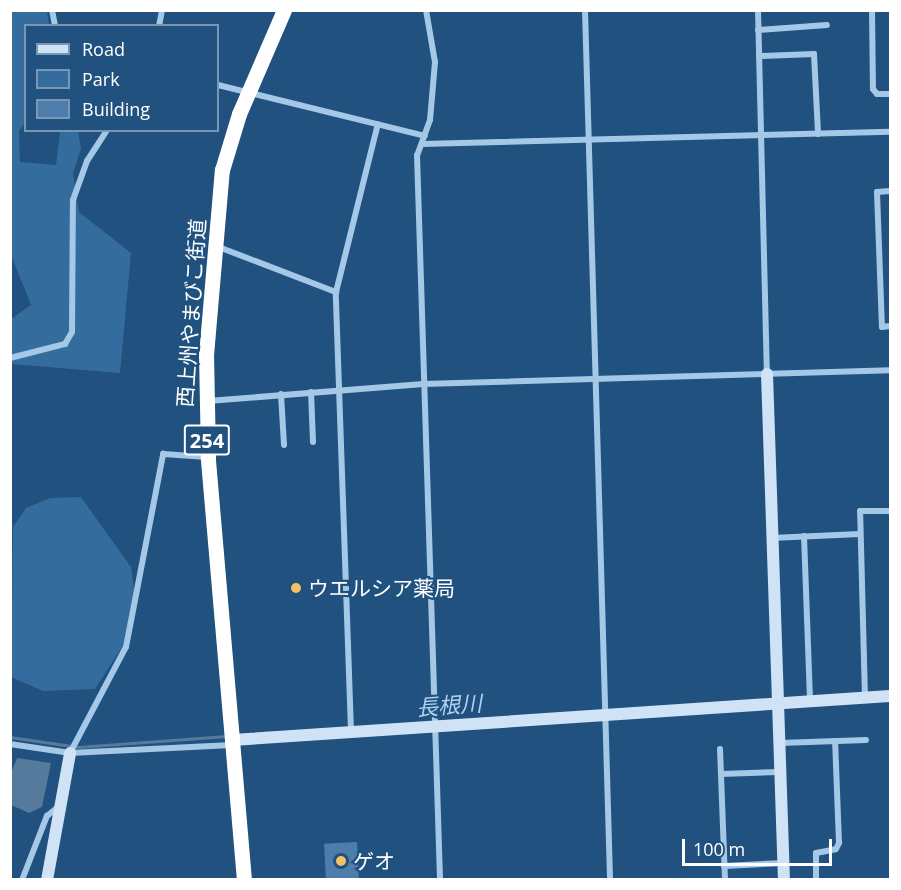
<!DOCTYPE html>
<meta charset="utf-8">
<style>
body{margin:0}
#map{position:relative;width:901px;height:890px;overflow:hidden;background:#20517f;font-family:"Open Sans","Noto Sans JP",sans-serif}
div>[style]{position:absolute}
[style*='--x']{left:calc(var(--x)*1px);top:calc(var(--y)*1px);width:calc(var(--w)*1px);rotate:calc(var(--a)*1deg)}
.green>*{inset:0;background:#346c9d}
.water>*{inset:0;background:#567a9b}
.stream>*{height:3px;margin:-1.5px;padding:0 1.5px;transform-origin:1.5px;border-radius:1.5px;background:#567a9b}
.building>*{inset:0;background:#4d7eab;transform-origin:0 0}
.street>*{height:6px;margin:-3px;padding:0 3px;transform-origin:3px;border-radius:3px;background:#a5c8e7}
.secondary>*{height:12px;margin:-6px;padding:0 6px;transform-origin:6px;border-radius:6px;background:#d0e3f6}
.highway>*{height:15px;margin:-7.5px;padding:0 7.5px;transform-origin:7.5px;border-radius:7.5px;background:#fff}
.dots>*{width:16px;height:16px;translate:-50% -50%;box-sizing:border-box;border:3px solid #20517f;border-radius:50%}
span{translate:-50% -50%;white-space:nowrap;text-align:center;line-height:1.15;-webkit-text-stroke:4.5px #20517f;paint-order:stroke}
.shield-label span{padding:2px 4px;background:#20517f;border:2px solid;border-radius:4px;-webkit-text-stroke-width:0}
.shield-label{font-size:20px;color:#fff;font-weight:700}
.street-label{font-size:21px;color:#fff}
.poi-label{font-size:21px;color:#fff}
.left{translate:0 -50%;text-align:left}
.water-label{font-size:22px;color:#b0d2ef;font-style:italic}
.frame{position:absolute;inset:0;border:12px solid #fff;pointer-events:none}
.legend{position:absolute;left:24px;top:24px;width:195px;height:108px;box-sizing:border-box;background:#20517f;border:2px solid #7997b2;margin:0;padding:8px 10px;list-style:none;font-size:18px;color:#fff}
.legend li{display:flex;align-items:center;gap:12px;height:30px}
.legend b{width:30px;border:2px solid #7997b2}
.scale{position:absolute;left:682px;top:839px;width:150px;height:27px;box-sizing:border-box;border:3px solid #fff;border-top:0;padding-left:8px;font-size:18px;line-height:21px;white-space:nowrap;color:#fff;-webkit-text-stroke:4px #20517f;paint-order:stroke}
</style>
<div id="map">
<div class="green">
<i style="clip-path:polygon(11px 11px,47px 11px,49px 25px,26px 26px,26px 121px,19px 131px,20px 162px,56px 165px,60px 131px,78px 131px,81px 148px,73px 174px,79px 212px,131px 253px,120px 373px,11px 364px,11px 319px,31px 305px,11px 255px)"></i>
<i style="clip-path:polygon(81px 497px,131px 567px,135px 595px,127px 639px,95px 689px,43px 691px,11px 677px,13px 527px,26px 508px,50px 498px)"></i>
</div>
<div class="water">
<i style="clip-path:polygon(17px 758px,51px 763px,42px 807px,29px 813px,11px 805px,11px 773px)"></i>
</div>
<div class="stream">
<i style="--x:10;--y:737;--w:69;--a:8.4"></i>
<i style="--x:78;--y:747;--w:149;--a:-4.2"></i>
</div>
<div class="building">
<i style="left:357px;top:842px;width:37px;height:33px;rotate:87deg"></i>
</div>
<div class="street">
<i style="--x:52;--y:10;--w:16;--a:79"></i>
<i style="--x:426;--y:10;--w:53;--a:80.2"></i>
<i style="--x:435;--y:62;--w:58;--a:94.9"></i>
<i style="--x:430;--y:120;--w:37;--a:110"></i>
<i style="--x:417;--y:155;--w:725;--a:88.18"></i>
<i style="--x:585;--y:10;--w:870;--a:88.35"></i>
<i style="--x:758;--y:10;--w:364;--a:88.6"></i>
<i style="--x:872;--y:10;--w:79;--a:89.3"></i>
<i style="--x:873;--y:89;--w:6;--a:51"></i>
<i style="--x:877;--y:94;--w:13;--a:0"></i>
<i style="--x:159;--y:26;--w:16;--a:-79"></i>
<i style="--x:758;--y:30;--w:69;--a:-4.1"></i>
<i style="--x:759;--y:56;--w:55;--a:-2.1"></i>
<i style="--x:814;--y:54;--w:80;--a:87.1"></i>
<i style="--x:218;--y:85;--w:213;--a:13.8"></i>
<i style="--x:422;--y:144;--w:468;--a:-1.5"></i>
<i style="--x:890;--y:191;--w:13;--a:176"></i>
<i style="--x:877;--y:192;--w:135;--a:87.9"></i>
<i style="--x:882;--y:327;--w:8;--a:-7"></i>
<i style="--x:216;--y:246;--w:129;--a:21"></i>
<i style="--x:10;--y:358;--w:57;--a:-14.3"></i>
<i style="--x:65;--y:344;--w:14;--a:-60"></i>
<i style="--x:72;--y:332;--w:132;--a:-89.6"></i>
<i style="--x:73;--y:200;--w:41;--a:-70.3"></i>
<i style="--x:87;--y:161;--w:37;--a:-57"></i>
<i style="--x:311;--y:392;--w:50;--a:87.7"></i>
<i style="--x:281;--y:394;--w:51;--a:86.6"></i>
<i style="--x:208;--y:401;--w:216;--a:-4.5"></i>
<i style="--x:423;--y:384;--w:467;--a:-1.7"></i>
<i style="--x:804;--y:536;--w:165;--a:87.9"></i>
<i style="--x:771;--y:538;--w:89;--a:-2.6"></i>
<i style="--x:865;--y:698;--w:187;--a:-91.5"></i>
<i style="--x:860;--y:511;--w:30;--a:0"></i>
<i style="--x:351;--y:731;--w:439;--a:-92"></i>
<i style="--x:336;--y:292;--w:173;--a:-76"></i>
<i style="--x:780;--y:743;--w:86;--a:-2"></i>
<i style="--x:10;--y:744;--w:61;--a:8.5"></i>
<i style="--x:70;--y:753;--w:162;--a:-2.8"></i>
<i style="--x:720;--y:749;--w:131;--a:87.8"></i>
<i style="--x:70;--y:753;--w:120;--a:-62.2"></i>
<i style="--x:126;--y:647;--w:197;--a:-79.1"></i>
<i style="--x:163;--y:454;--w:44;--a:3.9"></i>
<i style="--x:721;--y:774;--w:58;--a:-2"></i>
<i style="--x:724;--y:866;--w:59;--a:-2.9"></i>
<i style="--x:22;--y:880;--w:69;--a:-68.7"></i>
<i style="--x:47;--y:816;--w:13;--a:-39"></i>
<i style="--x:816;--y:880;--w:27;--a:-90"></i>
<i style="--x:816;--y:853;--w:20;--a:-11"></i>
<i style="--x:836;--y:849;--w:7;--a:-63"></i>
<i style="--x:839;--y:843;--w:102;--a:-92.2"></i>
</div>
<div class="secondary">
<i style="--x:767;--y:374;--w:506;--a:88.08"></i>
<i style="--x:232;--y:740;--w:659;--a:-3.83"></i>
<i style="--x:47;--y:880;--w:129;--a:-79.7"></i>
</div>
<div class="highway">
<i style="--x:244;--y:880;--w:425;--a:-94.9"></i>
<i style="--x:208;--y:457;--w:102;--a:-91.1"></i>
<i style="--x:206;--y:355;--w:186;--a:-85.1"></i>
<i style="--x:222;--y:170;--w:59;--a:-73.1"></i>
<i style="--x:239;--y:114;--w:113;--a:-66.6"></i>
</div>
<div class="dots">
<i style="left:296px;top:588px;background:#f4c166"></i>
<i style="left:341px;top:861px;background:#f4c166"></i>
</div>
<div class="shield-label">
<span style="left:207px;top:440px">254</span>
</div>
<div class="street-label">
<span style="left:191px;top:313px;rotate:-86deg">西上州やまびこ街道</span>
</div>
<div class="poi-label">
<span class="left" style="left:308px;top:588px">ウエルシア薬局</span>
<span class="left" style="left:353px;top:861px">ゲオ</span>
</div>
<div class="water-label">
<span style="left:449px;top:705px;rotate:-4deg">長根川</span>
</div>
<div class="frame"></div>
<ul class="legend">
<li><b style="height:8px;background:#d0e3f6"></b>Road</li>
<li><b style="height:16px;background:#346c9d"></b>Park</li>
<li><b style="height:16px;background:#4d7eab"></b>Building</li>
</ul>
<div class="scale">100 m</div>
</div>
